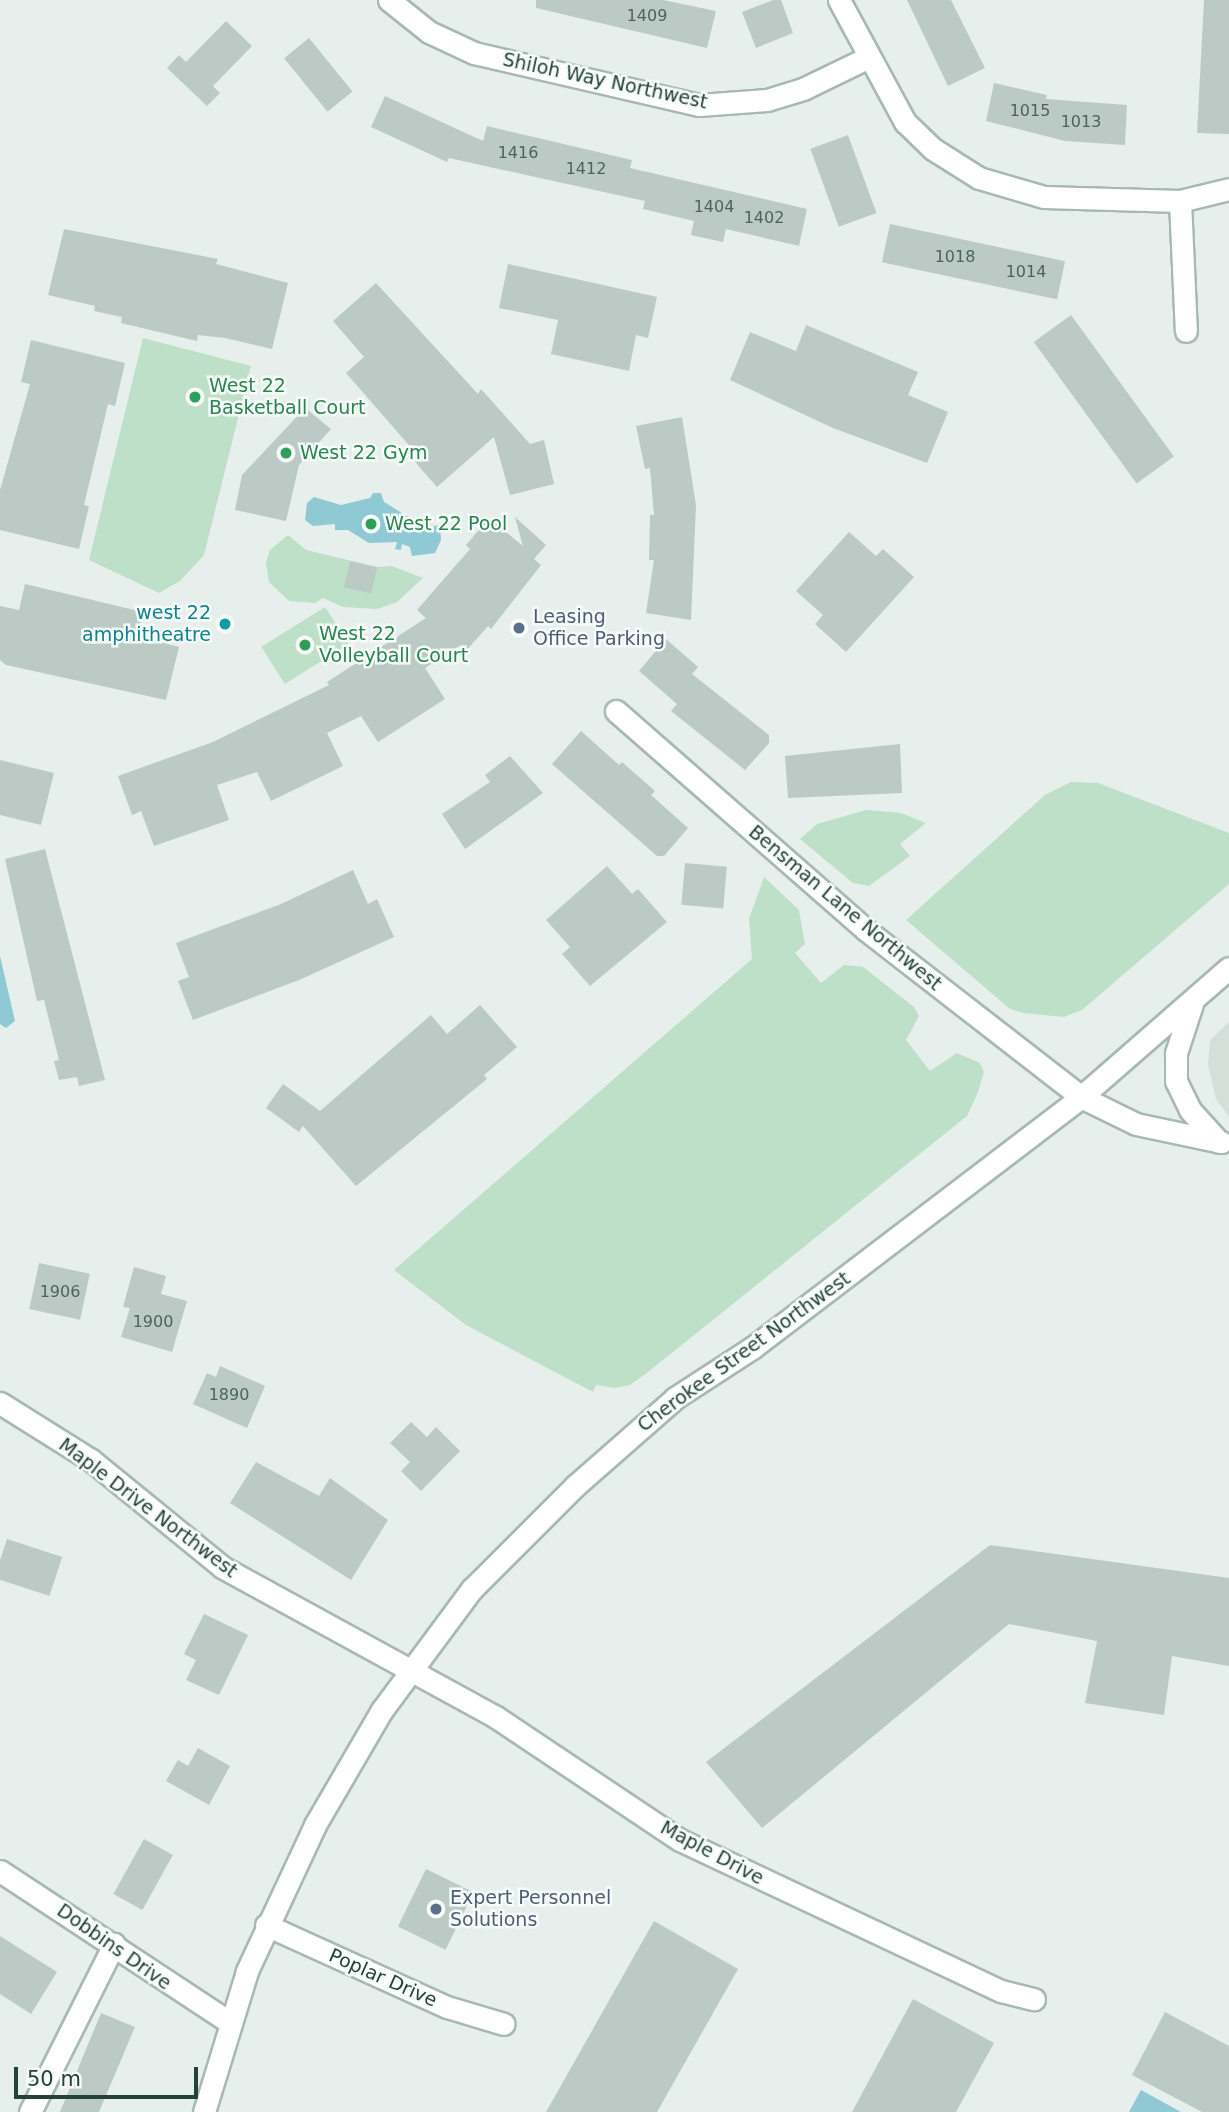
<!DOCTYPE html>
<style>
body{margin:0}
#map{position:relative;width:1229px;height:2112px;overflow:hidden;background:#e6efeb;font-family:"DejaVu Sans",sans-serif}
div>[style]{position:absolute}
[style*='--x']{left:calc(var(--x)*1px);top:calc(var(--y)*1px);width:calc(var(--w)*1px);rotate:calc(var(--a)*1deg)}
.built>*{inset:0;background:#d4dfda}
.green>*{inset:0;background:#bfe0c8;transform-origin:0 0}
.water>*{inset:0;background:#8ec9d4}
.building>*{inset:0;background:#bbcac4;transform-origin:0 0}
.roads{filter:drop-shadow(2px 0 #a8b8b2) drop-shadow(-2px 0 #a8b8b2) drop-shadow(0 2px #a8b8b2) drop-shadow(0 -2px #a8b8b2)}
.street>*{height:21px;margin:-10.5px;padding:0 10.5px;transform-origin:10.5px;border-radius:10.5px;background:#fff}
.secondary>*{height:21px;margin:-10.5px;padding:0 10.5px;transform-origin:10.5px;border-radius:10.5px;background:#fff}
.dots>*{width:19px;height:19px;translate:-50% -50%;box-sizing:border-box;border:4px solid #f7fbf9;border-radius:50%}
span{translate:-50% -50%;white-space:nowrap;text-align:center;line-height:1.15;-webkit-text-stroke:5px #f7fbf9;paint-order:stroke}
.number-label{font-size:16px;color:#4a645c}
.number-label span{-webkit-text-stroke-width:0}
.street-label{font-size:19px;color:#24423a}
.leisure-label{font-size:19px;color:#27864d}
.left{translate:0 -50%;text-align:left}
.culture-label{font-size:19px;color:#0d838f}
.right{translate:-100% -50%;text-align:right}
.service-label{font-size:19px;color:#4e5e75}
.scale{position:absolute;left:14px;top:2067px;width:184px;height:32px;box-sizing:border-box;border:4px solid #24423a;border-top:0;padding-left:9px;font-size:21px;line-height:24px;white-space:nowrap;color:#24423a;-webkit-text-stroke:5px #f7fbf9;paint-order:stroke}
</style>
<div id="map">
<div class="built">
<i style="clip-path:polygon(1229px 1022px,1229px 1117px,1216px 1099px,1208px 1065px,1210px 1040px)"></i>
</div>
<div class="green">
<i style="clip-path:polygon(143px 338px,251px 366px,204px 555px,180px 581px,159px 593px,89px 560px)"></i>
<i style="clip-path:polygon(288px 535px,306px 550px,377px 567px,392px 566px,423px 578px,397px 602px,377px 609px,343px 607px,323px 598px,315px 603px,289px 601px,269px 582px,266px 562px,270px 550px)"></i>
<i style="left:325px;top:607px;width:44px;height:75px;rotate:58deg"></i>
<i style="clip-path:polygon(1071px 782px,1098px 783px,1229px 833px,1229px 884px,1082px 1010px,1064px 1017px,1023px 1013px,1010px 1009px,906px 920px,1045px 795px)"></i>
<i style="clip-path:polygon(866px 810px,901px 813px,926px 823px,900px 844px,910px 856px,869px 886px,853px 883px,800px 839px,817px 824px)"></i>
<i style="clip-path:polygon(764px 877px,799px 910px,805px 944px,795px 953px,821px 983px,844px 965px,863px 967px,914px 1007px,919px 1016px,906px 1040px,930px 1071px,957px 1053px,980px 1063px,984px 1072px,978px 1092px,967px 1116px,648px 1372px,630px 1385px,615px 1388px,596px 1385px,593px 1392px,466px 1325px,394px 1270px,752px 959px,749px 919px)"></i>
</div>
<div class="water">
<i style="clip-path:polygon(373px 493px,381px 493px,384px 502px,410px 518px,409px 525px,440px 526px,441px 540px,435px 553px,412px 556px,410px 547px,402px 544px,401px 550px,395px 549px,397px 542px,369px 543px,348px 530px,335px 530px,335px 524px,313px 526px,305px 520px,307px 503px,314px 497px,341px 505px,370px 498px)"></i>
<i style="clip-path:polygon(0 956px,15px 1021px,6px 1028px,0 1024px)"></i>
<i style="clip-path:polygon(1141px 2090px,1181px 2112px,1129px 2112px)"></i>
</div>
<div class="building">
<i style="clip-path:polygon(536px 0,663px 0,716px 11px,707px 48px,536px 8px)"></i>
<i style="clip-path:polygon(773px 0,781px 0,793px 33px,756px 48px,742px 12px)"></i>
<i style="clip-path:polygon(907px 0,951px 0,985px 68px,948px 86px)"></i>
<i style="clip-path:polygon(1204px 0,1229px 0,1229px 134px,1197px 133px)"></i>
<i style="clip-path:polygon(226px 21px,252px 46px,213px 86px,220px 93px,207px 106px,167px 68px,179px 55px,186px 62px)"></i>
<i style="left:309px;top:38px;width:69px;height:32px;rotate:51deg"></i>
<i style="clip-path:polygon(994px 83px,1047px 95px,1046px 99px,1127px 105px,1125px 145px,1065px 141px,986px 121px)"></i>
<i style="clip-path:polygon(385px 96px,483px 141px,487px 126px,632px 160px,630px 168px,807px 209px,799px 246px,726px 229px,723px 242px,691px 235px,694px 221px,643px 209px,645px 201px,449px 158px,447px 162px,371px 127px)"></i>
<i style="left:848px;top:135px;width:83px;height:40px;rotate:70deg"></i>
<i style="left:890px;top:224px;width:179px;height:39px;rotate:12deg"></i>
<i style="clip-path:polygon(64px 229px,218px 259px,216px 264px,288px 283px,272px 349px,225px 338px,198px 335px,197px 341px,163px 333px,121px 323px,122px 317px,94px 311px,95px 306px,48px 295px)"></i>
<i style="clip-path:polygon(508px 264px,657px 297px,648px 338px,636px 335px,629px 371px,551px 354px,558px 320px,499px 308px)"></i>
<i style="clip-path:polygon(376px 283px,478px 394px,481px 389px,530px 444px,544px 440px,554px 484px,510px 495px,494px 437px,437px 487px,409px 455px,414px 451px,346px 373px,364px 357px,333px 321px)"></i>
<i style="left:1071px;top:315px;width:175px;height:46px;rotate:54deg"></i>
<i style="clip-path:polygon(806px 325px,918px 372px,908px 395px,948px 412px,927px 463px,833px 428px,730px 380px,750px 332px,796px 351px)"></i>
<i style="clip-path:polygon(31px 340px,125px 363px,115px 406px,108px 404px,84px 505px,89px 506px,79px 549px,0 530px,0 490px,30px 384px,21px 382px)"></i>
<i style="clip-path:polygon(305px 408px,331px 429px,299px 465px,286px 521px,235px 510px,242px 475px)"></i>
<i style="clip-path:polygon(682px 417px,696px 505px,691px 620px,646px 613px,654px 560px,649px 560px,650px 515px,654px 515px,650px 468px,645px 469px,636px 426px)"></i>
<i style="clip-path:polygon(515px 517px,546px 545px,534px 559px,541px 565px,491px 629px,488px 626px,465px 652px,459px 646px,425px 668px,445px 699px,378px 742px,361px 716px,327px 733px,343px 766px,271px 801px,257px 772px,217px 785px,229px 820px,154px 846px,141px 811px,132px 815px,118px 776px,213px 742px,329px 685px,327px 682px,426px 618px,417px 610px,470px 549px,466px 545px,489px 518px,523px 546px)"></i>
<i style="clip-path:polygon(849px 532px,876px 556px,883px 549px,914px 577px,846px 652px,815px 624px,823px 615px,796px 591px)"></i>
<i style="left:350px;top:561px;width:28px;height:27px;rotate:13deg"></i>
<i style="clip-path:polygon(25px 584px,143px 612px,137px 636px,179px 647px,166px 700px,6px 665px,0 660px,0 606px,19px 610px)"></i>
<i style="clip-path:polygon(666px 639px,698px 667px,692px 674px,769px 735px,769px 743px,745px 770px,671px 711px,677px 704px,639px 671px)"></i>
<i style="clip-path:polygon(581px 731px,619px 765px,622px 762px,655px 791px,651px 795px,688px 828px,664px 856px,657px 856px,552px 764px)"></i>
<i style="clip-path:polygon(900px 744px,902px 793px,788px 798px,785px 756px)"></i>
<i style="clip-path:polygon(510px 756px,543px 793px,465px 849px,442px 814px,490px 782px,485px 775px)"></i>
<i style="clip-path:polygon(0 760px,54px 773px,41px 825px,0 815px)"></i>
<i style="clip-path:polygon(45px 849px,105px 1080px,79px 1086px,77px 1077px,59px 1080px,54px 1061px,59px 1060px,44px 1000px,37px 1001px,5px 859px)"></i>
<i style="left:685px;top:863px;width:42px;height:42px;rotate:5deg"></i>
<i style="clip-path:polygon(607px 866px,632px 894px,638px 889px,667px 922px,590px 986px,562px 954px,570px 947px,546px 920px)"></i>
<i style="clip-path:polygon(353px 870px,368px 904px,377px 899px,394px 937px,299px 980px,193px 1020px,178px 981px,189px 977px,176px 943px,281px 904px)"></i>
<i style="clip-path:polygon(480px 1005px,517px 1047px,484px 1075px,487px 1079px,356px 1186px,303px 1126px,299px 1132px,266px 1108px,283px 1084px,320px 1111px,431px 1015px,447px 1034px)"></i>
<i style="left:39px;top:1263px;width:52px;height:47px;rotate:12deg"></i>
<i style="clip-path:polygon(134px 1267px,166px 1276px,161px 1294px,187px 1301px,172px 1352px,121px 1337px,130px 1308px,123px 1307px)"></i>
<i style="clip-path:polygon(220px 1366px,265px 1386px,247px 1428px,193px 1404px,207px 1373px,216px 1377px)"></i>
<i style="clip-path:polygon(411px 1422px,427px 1437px,436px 1427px,460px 1451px,421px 1491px,401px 1471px,410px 1462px,390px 1443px)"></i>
<i style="clip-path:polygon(256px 1462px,319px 1496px,330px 1478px,388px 1520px,351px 1580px,230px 1503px)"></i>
<i style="left:7px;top:1539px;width:58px;height:41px;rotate:18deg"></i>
<i style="clip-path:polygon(990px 1545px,1229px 1578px,1229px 1666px,1172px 1656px,1164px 1715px,1085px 1703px,1097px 1641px,1009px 1624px,762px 1828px,706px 1762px)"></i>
<i style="clip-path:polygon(204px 1614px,248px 1635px,219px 1695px,186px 1680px,196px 1660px,184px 1654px)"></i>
<i style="clip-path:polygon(198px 1748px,230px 1766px,209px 1805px,166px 1781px,178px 1760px,188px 1766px)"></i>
<i style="left:144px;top:1839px;width:33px;height:63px;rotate:29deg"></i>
<i style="left:426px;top:1869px;width:53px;height:64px;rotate:26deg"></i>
<i style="clip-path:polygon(654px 1921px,738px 1969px,657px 2112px,546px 2112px)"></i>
<i style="clip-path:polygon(0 1936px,57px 1972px,31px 2014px,0 1994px)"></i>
<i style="clip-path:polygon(913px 1999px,994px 2043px,956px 2112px,852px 2112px)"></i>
<i style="clip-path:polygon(1165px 2012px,1229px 2046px,1229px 2112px,1202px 2112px,1132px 2075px)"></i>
<i style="clip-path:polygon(101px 2013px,135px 2027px,99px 2112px,60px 2112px)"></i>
</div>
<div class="roads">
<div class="street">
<i style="--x:389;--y:0;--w:51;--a:38.7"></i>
<i style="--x:429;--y:32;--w:50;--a:25"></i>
<i style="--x:474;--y:53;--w:231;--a:13"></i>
<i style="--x:699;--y:105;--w:68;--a:-4.2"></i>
<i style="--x:767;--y:100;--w:38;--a:-17"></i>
<i style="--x:803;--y:89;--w:73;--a:-25.9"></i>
<i style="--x:839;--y:0;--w:139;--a:61.6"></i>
<i style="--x:905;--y:122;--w:39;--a:44"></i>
<i style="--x:933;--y:149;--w:54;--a:32.2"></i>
<i style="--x:979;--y:178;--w:68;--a:16.3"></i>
<i style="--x:1044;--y:197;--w:136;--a:1.7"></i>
<i style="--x:1180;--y:201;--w:50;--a:-13.8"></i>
<i style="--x:1180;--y:201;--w:130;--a:87.4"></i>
<i style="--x:616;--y:711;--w:332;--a:41.2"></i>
<i style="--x:866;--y:930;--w:272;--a:37.8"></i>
<i style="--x:0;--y:1403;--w:107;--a:32.1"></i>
<i style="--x:91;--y:1460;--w:169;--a:39.2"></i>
<i style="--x:222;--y:1567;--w:312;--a:28.7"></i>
<i style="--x:496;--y:1717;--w:221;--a:33.8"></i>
<i style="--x:680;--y:1840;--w:355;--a:25.2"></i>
<i style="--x:1001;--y:1991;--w:34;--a:14"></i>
<i style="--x:0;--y:1871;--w:274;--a:33.4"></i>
<i style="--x:266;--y:1925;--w:199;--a:24.4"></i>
<i style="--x:447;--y:2007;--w:59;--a:16.6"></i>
<i style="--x:30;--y:2112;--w:188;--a:-63.4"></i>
</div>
<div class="secondary">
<i style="--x:1192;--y:1004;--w:52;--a:108.1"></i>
<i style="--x:1176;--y:1053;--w:28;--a:90"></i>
<i style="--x:1176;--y:1081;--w:32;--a:64"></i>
<i style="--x:1190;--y:1110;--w:43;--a:47.8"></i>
<i style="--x:1081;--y:1097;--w:61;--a:26.1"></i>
<i style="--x:1136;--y:1124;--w:87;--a:12"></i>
<i style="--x:204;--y:2112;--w:147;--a:-73"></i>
<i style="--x:247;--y:1971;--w:161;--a:-65"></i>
<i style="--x:315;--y:1825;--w:133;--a:-59.8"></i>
<i style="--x:382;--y:1710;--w:151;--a:-53.4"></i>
<i style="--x:472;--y:1589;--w:146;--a:-45"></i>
<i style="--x:575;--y:1486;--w:133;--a:-41.3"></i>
<i style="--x:675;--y:1398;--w:92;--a:-33"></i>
<i style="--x:752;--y:1348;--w:414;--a:-37.3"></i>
<i style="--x:1081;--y:1097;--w:196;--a:-41.1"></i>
</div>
</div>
<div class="dots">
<i style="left:195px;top:397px;background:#2e9e5b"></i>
<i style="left:286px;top:453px;background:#2e9e5b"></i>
<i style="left:371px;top:524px;background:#2e9e5b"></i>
<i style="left:225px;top:624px;background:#0f9aa8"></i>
<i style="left:519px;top:628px;background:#5c6f8a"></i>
<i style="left:305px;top:645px;background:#2e9e5b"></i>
<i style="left:436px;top:1909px;background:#5c6f8a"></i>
</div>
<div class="number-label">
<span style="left:647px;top:16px">1409</span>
<span style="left:1030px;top:111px">1015</span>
<span style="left:1081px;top:122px">1013</span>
<span style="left:518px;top:153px">1416</span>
<span style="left:586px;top:169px">1412</span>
<span style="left:714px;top:207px">1404</span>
<span style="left:764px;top:218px">1402</span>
<span style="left:955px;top:257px">1018</span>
<span style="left:1026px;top:272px">1014</span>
<span style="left:60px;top:1292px">1906</span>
<span style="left:153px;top:1322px">1900</span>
<span style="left:229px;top:1395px">1890</span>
</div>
<div class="street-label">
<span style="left:605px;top:81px;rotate:12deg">Shiloh Way Northwest</span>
<span style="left:845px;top:908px;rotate:40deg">Bensman Lane Northwest</span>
<span style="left:744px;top:1352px;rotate:-36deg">Cherokee Street Northwest</span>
<span style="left:148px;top:1508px;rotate:37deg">Maple Drive Northwest</span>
<span style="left:712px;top:1853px;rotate:28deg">Maple Drive</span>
<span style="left:114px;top:1947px;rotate:35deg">Dobbins Drive</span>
<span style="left:383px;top:1978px;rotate:24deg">Poplar Drive</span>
</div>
<div class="leisure-label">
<span class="left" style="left:209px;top:397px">West 22<br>Basketball Court</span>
<span class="left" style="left:300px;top:453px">West 22 Gym</span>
<span class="left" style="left:385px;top:524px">West 22 Pool</span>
<span class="left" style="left:319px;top:645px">West 22<br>Volleyball Court</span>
</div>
<div class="culture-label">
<span class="right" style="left:211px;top:624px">west 22<br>amphitheatre</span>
</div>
<div class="service-label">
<span class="left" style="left:533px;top:628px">Leasing<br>Office Parking</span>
<span class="left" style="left:450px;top:1909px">Expert Personnel<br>Solutions</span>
</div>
<div class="scale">50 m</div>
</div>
